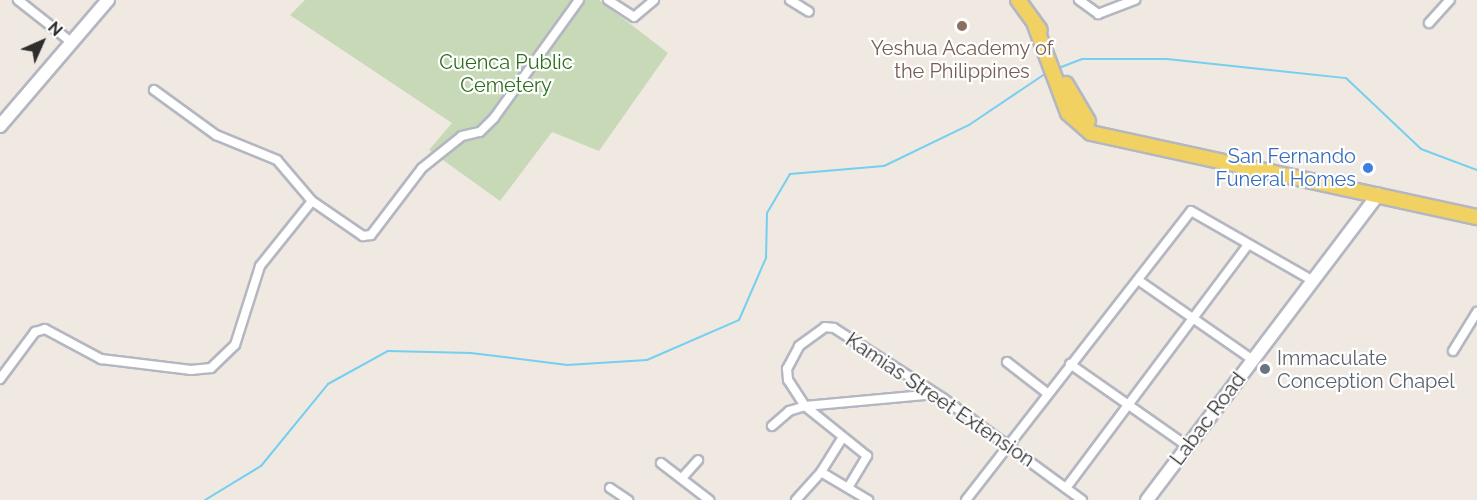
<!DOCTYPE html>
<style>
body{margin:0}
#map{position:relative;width:1477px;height:500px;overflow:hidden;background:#efe9e1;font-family:Raleway,sans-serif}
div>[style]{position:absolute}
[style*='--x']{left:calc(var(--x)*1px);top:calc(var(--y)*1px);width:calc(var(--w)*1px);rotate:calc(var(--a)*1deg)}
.cemetery>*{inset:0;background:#c8d9b8}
.stream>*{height:2px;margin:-1px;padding:0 1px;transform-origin:1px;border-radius:1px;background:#75cff0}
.roads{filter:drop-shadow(2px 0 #b4b7c1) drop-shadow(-2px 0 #b4b7c1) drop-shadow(0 2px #b4b7c1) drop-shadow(0 -2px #b4b7c1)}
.street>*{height:8px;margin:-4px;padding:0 4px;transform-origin:4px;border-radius:4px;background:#fff}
.secondary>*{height:12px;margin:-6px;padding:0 6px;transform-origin:6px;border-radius:6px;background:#fff}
.primary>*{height:14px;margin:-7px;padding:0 7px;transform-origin:7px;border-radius:7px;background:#f2d163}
.dots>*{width:16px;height:16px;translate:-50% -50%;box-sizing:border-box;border:3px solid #fff;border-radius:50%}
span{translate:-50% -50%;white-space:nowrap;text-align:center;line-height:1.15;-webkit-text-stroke:4.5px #fff;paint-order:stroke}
.education-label{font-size:20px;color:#785e54}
.park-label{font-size:20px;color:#2c6e1b}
.shop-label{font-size:20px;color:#366cbe}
.right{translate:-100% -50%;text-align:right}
.worship-label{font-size:20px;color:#5b616d}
.left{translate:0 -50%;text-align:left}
.street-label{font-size:20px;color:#2e2e2e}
.north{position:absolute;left:12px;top:12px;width:60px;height:60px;-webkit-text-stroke:4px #fff;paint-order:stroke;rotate:45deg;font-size:16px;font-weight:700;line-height:24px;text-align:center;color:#2e2e2e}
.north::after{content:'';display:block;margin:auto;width:21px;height:27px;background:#2e2e2e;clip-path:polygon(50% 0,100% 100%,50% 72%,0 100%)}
</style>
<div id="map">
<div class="cemetery">
<i style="clip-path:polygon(305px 0,599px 0,668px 53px,599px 151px,552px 132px,500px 201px,429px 150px,452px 123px,290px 15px)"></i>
</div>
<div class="stream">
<i style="--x:1056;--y:69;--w:28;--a:-21"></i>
<i style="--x:1082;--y:59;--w:85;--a:0"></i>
<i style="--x:1167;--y:59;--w:180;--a:6.1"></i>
<i style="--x:1346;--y:78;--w:103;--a:43.4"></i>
<i style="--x:1421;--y:149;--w:60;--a:20.6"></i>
<i style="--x:205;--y:500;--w:66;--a:-31.3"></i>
<i style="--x:261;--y:466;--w:106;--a:-50.7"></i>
<i style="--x:328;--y:384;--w:68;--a:-28.8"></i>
<i style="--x:388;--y:351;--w:83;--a:1.4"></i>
<i style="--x:471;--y:353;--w:97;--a:7.1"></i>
<i style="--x:567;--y:365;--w:80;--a:-3.6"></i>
<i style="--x:647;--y:360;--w:100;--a:-23.5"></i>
<i style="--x:739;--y:320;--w:68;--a:-66.5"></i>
<i style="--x:766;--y:258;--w:45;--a:-88.7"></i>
<i style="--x:767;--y:213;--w:45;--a:-59.5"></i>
<i style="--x:790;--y:174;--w:94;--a:-4.9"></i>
<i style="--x:884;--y:166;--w:94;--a:-25.8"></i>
<i style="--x:969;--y:125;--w:95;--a:-33.9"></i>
</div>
<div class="roads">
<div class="street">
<i style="--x:18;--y:0;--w:68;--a:38.4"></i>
<i style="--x:608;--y:0;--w:31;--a:33"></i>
<i style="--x:634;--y:17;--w:26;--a:-40"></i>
<i style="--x:790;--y:0;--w:22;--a:32"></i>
<i style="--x:1079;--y:0;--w:24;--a:36"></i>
<i style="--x:1098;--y:14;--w:40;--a:-21"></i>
<i style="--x:1429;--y:23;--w:31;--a:-48"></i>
<i style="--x:154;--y:90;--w:77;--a:36"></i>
<i style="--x:216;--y:135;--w:66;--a:22.3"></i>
<i style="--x:277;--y:160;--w:54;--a:49.5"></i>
<i style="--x:1138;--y:280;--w:140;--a:34.8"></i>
<i style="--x:1453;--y:351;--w:46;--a:-58.4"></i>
<i style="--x:1007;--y:362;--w:51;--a:37.8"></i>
<i style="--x:1070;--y:364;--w:143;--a:35"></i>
<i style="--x:0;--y:379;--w:59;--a:-53.3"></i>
<i style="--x:35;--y:332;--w:10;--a:-17"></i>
<i style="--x:45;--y:329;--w:64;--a:28.2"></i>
<i style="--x:101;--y:359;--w:91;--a:7"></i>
<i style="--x:191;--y:370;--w:20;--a:-6"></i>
<i style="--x:211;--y:368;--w:33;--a:-44"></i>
<i style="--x:235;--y:345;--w:83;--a:-72.4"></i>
<i style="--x:260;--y:266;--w:83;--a:-51.3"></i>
<i style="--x:312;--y:201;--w:62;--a:34.5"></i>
<i style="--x:363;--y:236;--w:8;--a:-7"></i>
<i style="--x:371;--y:235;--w:84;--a:-52.7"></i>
<i style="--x:422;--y:168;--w:51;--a:-38.7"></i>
<i style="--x:462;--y:136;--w:18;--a:-13"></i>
<i style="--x:480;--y:132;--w:20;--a:-45"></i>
<i style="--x:494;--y:118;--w:145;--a:-54.2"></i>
<i style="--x:772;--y:426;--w:23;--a:-41"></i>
<i style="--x:789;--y:411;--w:17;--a:-17"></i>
<i style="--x:805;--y:406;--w:131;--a:-5.3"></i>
<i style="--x:661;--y:463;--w:61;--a:37.6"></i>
<i style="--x:821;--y:472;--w:40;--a:-58"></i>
<i style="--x:682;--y:478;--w:24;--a:-48"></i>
<i style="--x:849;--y:486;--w:35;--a:-59"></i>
<i style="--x:867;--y:456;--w:80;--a:-141.1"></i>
<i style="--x:805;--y:406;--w:31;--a:-123"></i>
<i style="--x:788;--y:380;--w:11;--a:-95"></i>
<i style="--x:787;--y:369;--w:26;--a:-62"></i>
<i style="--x:799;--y:346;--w:32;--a:-36"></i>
<i style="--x:825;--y:327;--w:9;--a:6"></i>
<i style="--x:834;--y:328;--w:131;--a:32.8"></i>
<i style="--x:944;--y:399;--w:171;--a:36.2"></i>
<i style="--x:610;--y:488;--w:22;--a:34"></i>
<i style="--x:1066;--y:488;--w:304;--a:-53.2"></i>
<i style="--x:796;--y:500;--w:38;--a:-48"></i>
<i style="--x:821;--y:472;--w:55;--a:30.8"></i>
<i style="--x:966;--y:500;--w:366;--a:-52.1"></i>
<i style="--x:1191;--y:211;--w:141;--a:29.8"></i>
</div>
<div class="secondary">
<i style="--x:0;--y:126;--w:166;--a:-49.4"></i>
<i style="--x:1147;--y:500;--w:383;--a:-52.9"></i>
</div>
<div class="primary">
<i style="--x:1018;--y:0;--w:37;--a:54"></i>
<i style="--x:1035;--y:25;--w:94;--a:69.4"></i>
<i style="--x:1068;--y:113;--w:30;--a:41"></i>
<i style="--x:1091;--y:133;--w:395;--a:12.3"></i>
<i style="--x:1066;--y:84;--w:43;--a:59.3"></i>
</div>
</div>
<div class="dots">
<i style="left:962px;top:26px;background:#8d6e63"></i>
<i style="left:1368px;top:168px;background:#3f7fe0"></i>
<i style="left:1265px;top:369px;background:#6b7280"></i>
</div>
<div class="education-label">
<span style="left:962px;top:60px">Yeshua Academy of<br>the Philippines</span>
</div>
<div class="park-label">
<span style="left:506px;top:74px">Cuenca Public<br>Cemetery</span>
</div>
<div class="shop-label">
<span class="right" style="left:1356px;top:168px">San Fernando<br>Funeral Homes</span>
</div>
<div class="worship-label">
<span class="left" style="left:1277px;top:370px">Immaculate<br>Conception Chapel</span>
</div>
<div class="street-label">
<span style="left:940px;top:400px;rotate:34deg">Kamias Street Extension</span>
<span style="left:1208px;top:419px;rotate:-53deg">Labac Road</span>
</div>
<div class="north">N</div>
</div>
